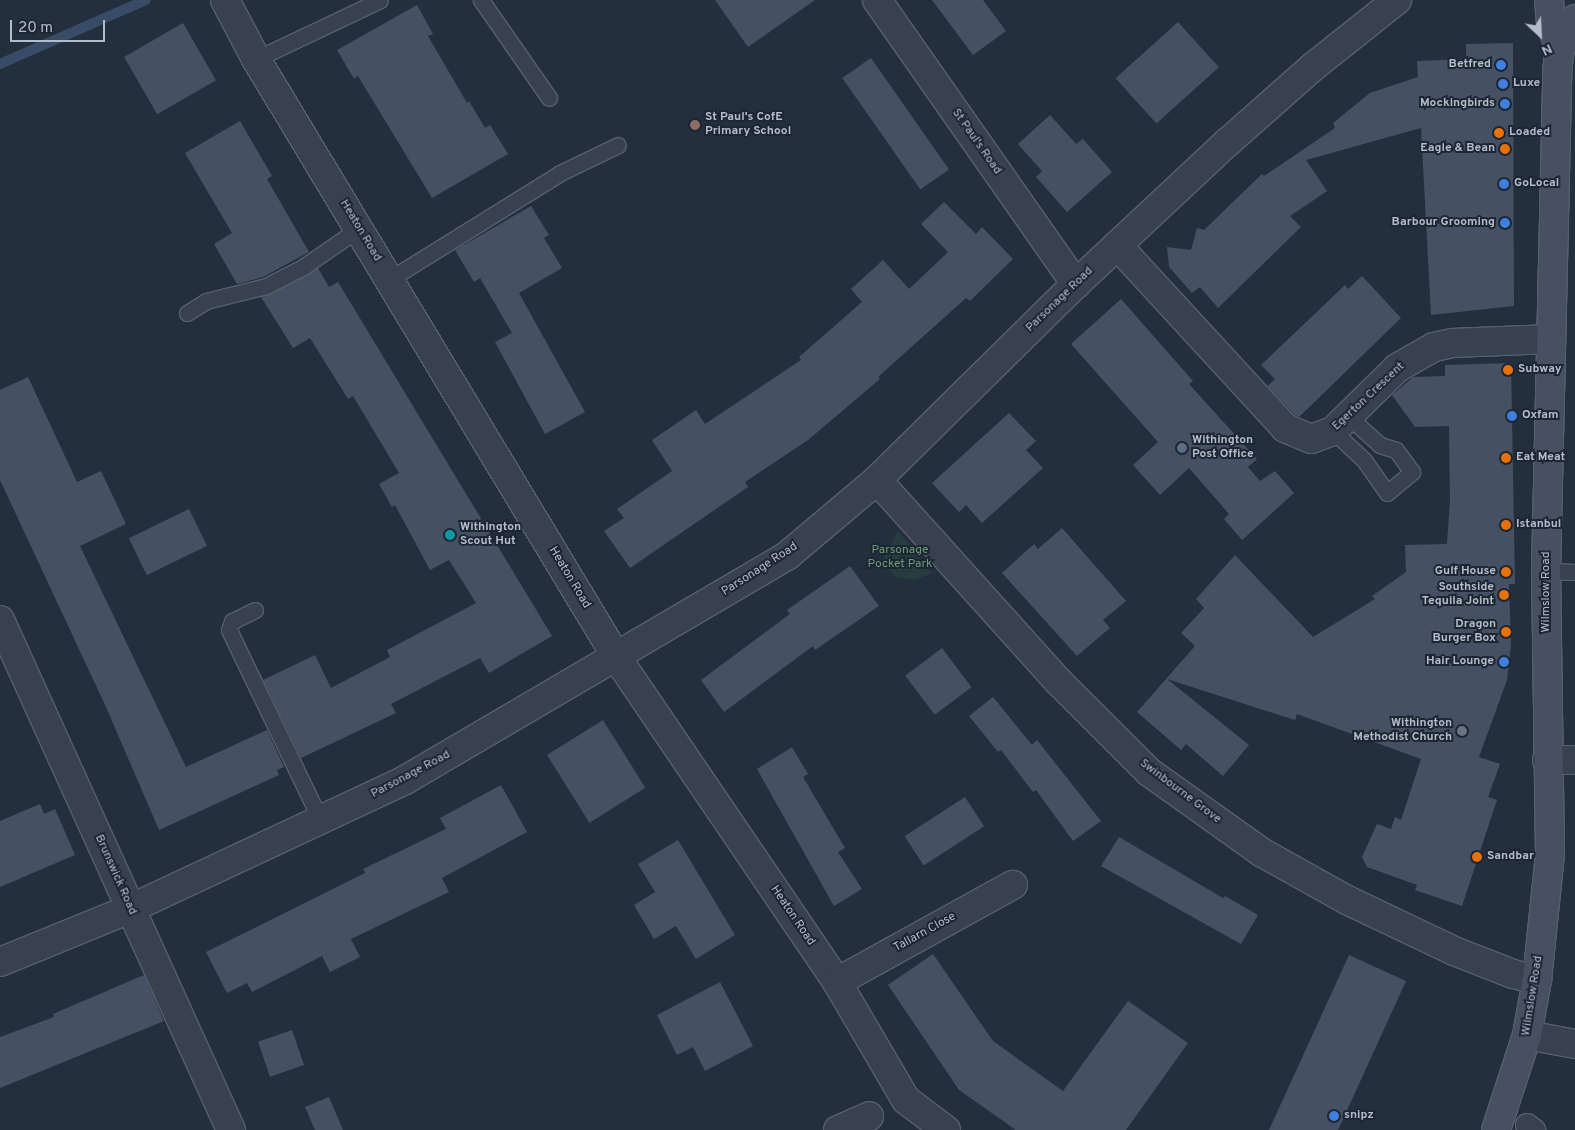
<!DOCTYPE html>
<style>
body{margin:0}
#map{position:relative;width:1575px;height:1130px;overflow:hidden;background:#242f3e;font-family:Overpass,sans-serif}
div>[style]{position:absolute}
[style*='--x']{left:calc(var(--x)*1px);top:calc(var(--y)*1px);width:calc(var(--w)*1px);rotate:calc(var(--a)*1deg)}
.green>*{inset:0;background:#263c3f}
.stream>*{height:10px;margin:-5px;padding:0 5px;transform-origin:5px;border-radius:5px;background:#394c67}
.building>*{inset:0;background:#455162;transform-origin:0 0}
.roads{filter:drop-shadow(1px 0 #565f6c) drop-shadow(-1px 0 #565f6c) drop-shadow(0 1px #565f6c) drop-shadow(0 -1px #565f6c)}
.service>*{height:15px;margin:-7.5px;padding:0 7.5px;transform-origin:7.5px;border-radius:7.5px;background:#38414e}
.pedestrian>*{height:22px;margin:-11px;padding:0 11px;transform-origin:11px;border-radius:11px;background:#38414e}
.minor>*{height:28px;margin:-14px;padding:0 14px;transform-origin:14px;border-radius:14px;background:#38414e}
.tertiary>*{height:28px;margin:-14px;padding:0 14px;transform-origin:14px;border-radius:14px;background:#38414e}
.secondary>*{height:28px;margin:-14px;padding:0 14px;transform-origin:14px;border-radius:14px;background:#465061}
.dots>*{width:14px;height:14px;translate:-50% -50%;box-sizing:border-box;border:2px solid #1d2633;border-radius:50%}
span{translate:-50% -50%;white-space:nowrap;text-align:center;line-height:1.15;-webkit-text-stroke:4px #1d2633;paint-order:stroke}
.poi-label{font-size:12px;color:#b4bcc9;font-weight:700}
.right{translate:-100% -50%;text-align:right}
.left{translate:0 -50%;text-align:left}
.street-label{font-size:12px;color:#b4bcc9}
.park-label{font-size:12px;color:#6b9a76}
.north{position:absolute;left:1515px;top:10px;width:50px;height:50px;-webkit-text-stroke:4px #1d2633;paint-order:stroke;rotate:155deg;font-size:14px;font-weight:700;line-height:20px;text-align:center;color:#b4bcc9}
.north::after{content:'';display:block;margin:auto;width:18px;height:22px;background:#b4bcc9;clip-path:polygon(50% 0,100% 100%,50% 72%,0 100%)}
.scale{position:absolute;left:10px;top:20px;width:95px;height:22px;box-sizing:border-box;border:2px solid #b4bcc9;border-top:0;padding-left:6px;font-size:15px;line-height:18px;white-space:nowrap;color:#b4bcc9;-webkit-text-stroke:4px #1d2633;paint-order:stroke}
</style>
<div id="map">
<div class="green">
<i style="clip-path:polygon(898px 531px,932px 573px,915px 580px,895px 577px,882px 561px)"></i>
</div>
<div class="stream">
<i style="--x:0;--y:64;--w:159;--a:-23.7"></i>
</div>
<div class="building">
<i style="clip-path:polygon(715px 0,815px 0,748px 47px)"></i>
<i style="clip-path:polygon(932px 0,983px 0,1006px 31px,973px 55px)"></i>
<i style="clip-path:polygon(417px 5px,433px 34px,428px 36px,467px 103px,469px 101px,485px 128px,490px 125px,508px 154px,432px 198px,358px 76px,354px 79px,337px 50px)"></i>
<i style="left:1178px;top:22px;width:61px;height:84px;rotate:48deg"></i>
<i style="left:183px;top:23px;width:66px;height:68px;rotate:60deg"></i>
<i style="clip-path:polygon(1513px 43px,1514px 306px,1431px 315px,1421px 128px,1306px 160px,1327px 191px,1290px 216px,1301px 227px,1218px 308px,1200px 287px,1192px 293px,1169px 267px,1167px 247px,1191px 250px,1197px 228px,1204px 230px,1262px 174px,1264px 176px,1335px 128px,1333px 123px,1370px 93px,1418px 77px,1417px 61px,1466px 59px,1466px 44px)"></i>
<i style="left:871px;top:58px;width:136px;height:35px;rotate:55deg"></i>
<i style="clip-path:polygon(1050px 115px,1076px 144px,1083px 139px,1112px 172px,1067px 212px,1036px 177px,1042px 171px,1018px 144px)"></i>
<i style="clip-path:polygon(240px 121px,272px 176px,267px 179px,309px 252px,263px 277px,237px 284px,214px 244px,232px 233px,185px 153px)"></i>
<i style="clip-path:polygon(944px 202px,976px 234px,982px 227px,1013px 259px,970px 301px,966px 298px,878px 377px,880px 379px,808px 440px,745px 482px,748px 487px,630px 568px,604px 531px,624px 518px,617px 509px,672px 471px,652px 440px,696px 410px,705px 424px,801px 360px,799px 357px,862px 302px,851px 289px,883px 260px,909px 289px,948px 252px,921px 224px)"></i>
<i style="clip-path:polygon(531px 206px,549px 235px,544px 238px,562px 268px,519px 293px,585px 412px,545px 434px,495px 342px,512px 333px,480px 278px,474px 282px,455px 250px)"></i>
<i style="clip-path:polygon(318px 268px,329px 287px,338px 282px,552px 636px,489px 673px,480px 658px,391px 704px,396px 713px,301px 758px,263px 680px,315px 655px,331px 688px,390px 657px,387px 650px,476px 603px,449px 560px,430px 570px,395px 505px,392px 507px,379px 484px,399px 473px,353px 396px,348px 399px,310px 338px,293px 348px,261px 297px)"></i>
<i style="clip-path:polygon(1362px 276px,1401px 318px,1299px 417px,1295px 415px,1268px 386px,1275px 379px,1261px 365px,1345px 285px,1348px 289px)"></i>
<i style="clip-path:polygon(1121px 299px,1193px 381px,1189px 384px,1257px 459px,1248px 467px,1260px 481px,1275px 471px,1294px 493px,1242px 540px,1224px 519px,1229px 514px,1189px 468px,1160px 495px,1133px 465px,1158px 442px,1071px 344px)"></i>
<i style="clip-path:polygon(1511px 363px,1515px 584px,1509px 584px,1511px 646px,1507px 680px,1479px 757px,1500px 764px,1488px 797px,1497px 800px,1462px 906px,1415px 890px,1417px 885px,1367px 867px,1362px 857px,1377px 824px,1391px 829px,1395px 817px,1401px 820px,1421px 759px,1297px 714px,1295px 720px,1167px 679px,1249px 745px,1223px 776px,1186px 744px,1181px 750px,1137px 712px,1195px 646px,1181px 633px,1204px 608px,1196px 599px,1235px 555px,1313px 637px,1375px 599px,1372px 596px,1406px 572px,1405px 545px,1447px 544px,1450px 500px,1449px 426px,1415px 427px,1392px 395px,1413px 377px,1445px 376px,1445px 365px)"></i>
<i style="clip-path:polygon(28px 377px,77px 482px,101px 471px,126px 524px,80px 546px,186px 767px,267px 730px,284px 767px,277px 770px,279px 775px,159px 830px,106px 707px,0 480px,0 390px)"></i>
<i style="clip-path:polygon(1009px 413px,1036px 441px,1026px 450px,1043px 468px,982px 523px,966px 505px,959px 512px,932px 483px)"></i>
<i style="left:189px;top:509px;width:41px;height:67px;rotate:64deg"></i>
<i style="clip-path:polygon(1062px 528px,1126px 601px,1103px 620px,1110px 628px,1077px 656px,1002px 573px,1034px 544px,1038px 549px)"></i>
<i style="clip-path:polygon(850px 566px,879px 606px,815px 650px,813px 646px,724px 712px,701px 680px,790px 614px,787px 610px)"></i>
<i style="left:942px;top:648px;width:49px;height:46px;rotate:53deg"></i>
<i style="clip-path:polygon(993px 697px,1032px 745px,1037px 740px,1101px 821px,1073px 841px,1036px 790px,1033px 792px,1001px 750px,998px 752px,969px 716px)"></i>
<i style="left:603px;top:720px;width:80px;height:66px;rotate:58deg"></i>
<i style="clip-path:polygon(792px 747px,808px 774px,803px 777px,845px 848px,838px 852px,862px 889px,834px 906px,757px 769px)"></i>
<i style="clip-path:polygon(501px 785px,527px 832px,442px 878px,449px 892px,351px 939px,360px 957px,330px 972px,322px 956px,252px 992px,247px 983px,227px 993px,206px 952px,365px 873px,363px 869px,446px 829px,440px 818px)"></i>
<i style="left:965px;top:797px;width:35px;height:72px;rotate:57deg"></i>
<i style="clip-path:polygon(40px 804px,44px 814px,55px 809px,75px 855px,0 887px,0 821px)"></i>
<i style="clip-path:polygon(1119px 837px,1223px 898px,1225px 896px,1258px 915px,1241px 944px,1101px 866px)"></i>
<i style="clip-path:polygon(678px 840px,735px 935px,696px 959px,676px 926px,654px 939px,634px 905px,655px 892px,638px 864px)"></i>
<i style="clip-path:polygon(933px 954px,993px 1041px,1063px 1091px,1128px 1001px,1188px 1043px,1126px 1130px,1016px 1130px,959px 1090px,888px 985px)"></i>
<i style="clip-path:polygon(1349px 955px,1406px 981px,1338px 1130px,1269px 1130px)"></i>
<i style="clip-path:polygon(144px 975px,164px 1021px,0 1088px,0 1037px,54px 1017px,53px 1014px)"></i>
<i style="clip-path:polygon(720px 982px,753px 1046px,705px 1071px,693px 1047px,677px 1055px,657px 1015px)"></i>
<i style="left:292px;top:1030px;width:37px;height:36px;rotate:71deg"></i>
<i style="clip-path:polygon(329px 1097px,343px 1130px,315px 1130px,305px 1107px)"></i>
</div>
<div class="roads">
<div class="service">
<i style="--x:481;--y:0;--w:119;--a:55.2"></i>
<i style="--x:256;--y:59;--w:137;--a:-25.4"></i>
<i style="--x:390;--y:279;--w:200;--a:-31.9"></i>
<i style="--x:560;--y:173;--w:64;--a:-25.8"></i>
<i style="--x:187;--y:313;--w:22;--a:-32"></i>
<i style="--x:206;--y:301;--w:62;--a:-14"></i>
<i style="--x:266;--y:286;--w:42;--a:-27.2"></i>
<i style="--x:303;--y:267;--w:67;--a:-34.6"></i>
<i style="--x:1333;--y:431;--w:42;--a:43.1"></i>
<i style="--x:1364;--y:460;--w:40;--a:55.1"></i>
<i style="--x:1387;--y:493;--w:33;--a:-40"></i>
<i style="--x:1412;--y:472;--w:27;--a:-126"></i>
<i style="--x:1396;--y:450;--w:17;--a:-163"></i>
<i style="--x:1380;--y:445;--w:42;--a:-137.9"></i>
<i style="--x:1546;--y:571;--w:29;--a:2"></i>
<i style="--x:255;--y:610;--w:25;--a:154"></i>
<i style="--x:232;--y:621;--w:9;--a:108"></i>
<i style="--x:229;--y:630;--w:212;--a:64.3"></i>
</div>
<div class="pedestrian">
<i style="--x:1527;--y:1125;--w:9;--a:36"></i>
</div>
<div class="minor">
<i style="--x:225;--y:0;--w:67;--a:62.3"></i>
<i style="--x:256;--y:59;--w:699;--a:58.92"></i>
<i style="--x:617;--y:658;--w:392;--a:55.8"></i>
<i style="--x:837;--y:982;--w:137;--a:59.7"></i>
<i style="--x:906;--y:1100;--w:50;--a:36.9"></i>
<i style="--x:877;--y:0;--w:347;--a:55"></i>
<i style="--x:1117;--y:245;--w:248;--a:47.4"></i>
<i style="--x:1285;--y:428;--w:28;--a:23"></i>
<i style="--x:1311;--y:439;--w:23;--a:-20"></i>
<i style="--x:1333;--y:431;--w:90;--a:-44.5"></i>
<i style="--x:1397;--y:368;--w:43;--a:-29.6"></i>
<i style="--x:1434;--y:347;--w:19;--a:-12"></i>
<i style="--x:1453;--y:343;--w:98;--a:-2.3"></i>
<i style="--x:877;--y:480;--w:272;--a:48"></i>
<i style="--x:1059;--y:682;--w:127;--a:45"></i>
<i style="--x:1149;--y:772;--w:138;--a:35.5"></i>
<i style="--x:1261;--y:852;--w:98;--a:29.2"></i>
<i style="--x:1347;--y:900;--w:119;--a:25.5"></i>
<i style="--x:1454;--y:951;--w:63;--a:21.3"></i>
<i style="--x:1513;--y:974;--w:25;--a:14"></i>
<i style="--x:0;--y:620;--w:560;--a:65.63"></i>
<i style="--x:1547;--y:760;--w:28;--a:0"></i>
<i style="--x:837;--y:982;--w:201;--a:-28.9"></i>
<i style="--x:1527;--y:1035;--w:49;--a:10.6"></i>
<i style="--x:838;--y:1130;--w:34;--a:-24"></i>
</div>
<div class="tertiary">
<i style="--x:0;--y:962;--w:140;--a:-22.2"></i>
<i style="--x:130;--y:909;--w:304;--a:-25.1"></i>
<i style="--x:405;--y:780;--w:444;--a:-30.4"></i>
<i style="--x:788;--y:555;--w:116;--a:-40.1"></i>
<i style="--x:877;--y:480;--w:279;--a:-44.6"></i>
<i style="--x:1076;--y:284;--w:208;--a:-43.1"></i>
<i style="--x:1228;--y:142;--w:115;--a:-41.5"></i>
<i style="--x:1314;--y:66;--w:106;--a:-38.5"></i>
</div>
<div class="secondary">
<i style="--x:1549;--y:0;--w:25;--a:85"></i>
<i style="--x:1551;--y:25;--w:26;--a:69"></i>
<i style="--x:1496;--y:1130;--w:100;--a:-71.9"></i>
<i style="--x:1527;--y:1035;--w:56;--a:-79.7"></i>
<i style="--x:1537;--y:980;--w:127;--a:-84.1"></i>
<i style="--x:1550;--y:854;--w:283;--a:-90.8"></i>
<i style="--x:1546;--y:571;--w:499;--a:-88.7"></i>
<i style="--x:1557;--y:72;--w:23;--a:-83"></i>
<i style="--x:1560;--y:49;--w:34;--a:-63"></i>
</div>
</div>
<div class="dots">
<i style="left:1501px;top:65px;background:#3f7fe0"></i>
<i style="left:1503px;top:84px;background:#3f7fe0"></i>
<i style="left:1505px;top:104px;background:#3f7fe0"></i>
<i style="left:695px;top:125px;background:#8d6e63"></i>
<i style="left:1499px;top:133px;background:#e8710a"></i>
<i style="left:1505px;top:149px;background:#e8710a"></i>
<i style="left:1504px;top:184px;background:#3f7fe0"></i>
<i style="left:1505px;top:223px;background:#3f7fe0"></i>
<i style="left:1508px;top:370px;background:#e8710a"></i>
<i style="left:1512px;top:416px;background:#3f7fe0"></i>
<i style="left:1182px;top:448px;background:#5c6f8a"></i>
<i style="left:1506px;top:458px;background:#e8710a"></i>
<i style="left:1506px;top:525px;background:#e8710a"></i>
<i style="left:450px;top:535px;background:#0f9aa8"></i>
<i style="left:1506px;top:572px;background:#e8710a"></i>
<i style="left:1504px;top:595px;background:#e8710a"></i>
<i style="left:1506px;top:632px;background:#e8710a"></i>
<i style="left:1504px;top:662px;background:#3f7fe0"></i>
<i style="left:1462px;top:731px;background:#6b7280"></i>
<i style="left:1477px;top:857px;background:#e8710a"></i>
<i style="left:1334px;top:1116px;background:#3f7fe0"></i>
</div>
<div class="poi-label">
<span class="right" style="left:1491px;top:65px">Betfred</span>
<span class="left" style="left:1513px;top:84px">Luxe</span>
<span class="right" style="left:1495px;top:104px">Mockingbirds</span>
<span class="left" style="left:705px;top:125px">St Paul's CofE<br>Primary School</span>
<span class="left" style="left:1509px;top:133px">Loaded</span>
<span class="right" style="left:1495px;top:149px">Eagle &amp; Bean</span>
<span class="left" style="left:1514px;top:184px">GoLocal</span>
<span class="right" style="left:1495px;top:223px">Barbour Grooming</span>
<span class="left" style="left:1518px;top:370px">Subway</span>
<span class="left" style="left:1522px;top:416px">Oxfam</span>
<span class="left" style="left:1192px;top:448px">Withington<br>Post Office</span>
<span class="left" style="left:1516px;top:458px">Eat Meat</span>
<span class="left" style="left:1516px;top:525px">Istanbul</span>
<span class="left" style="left:460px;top:535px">Withington<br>Scout Hut</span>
<span class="right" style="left:1496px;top:572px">Gulf House</span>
<span class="right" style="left:1494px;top:595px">Southside<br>Tequila Joint</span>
<span class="right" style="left:1496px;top:632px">Dragon<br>Burger Box</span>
<span class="right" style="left:1494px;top:662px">Hair Lounge</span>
<span class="right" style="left:1452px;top:731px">Withington<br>Methodist Church</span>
<span class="left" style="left:1487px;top:857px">Sandbar</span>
<span class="left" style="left:1344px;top:1116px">snipz</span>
</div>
<div class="street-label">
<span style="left:976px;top:142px;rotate:55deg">St Paul's Road</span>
<span style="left:360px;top:231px;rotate:59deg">Heaton Road</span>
<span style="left:1060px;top:300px;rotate:-44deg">Parsonage Road</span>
<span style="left:1369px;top:397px;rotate:-43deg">Egerton Crescent</span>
<span style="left:760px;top:570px;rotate:-33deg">Parsonage Road</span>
<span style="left:569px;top:578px;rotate:59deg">Heaton Road</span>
<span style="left:1547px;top:592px;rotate:-90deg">Wilmslow Road</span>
<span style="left:411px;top:775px;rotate:-28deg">Parsonage Road</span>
<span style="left:1180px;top:792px;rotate:37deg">Swinbourne Grove</span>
<span style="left:115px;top:875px;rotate:66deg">Brunswick Road</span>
<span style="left:792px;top:916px;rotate:56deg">Heaton Road</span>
<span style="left:925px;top:933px;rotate:-29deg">Tallarn Close</span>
<span style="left:1533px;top:996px;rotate:-81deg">Wilmslow Road</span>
</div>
<div class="park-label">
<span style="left:900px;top:558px">Parsonage<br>Pocket Park</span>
</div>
<div class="north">N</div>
<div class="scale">20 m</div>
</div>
